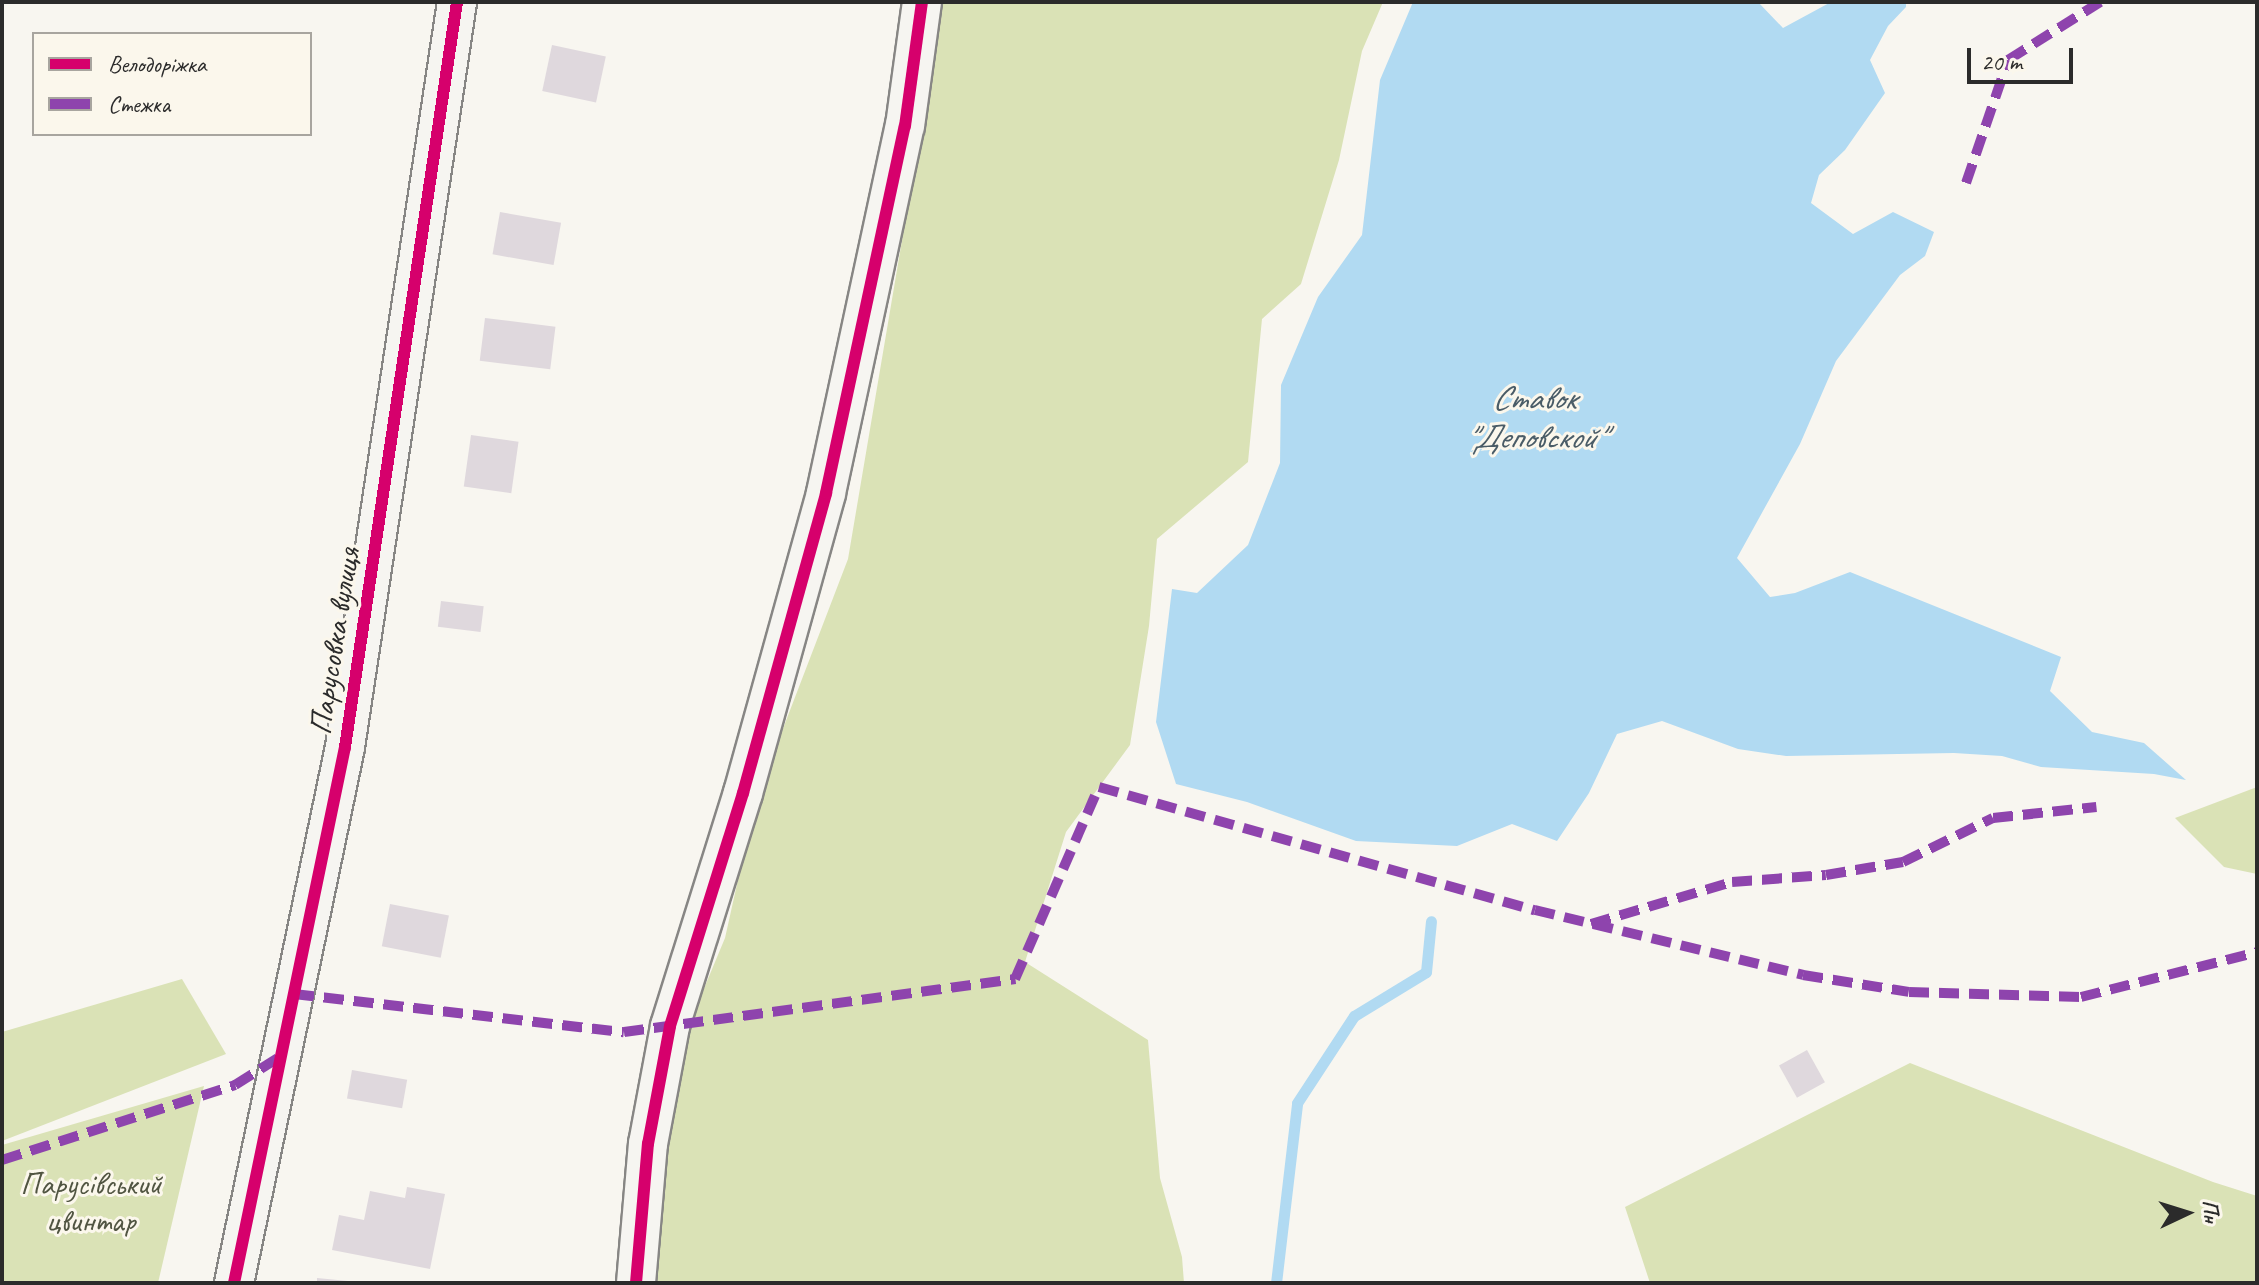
<!DOCTYPE html>
<meta charset="utf-8">
<style>
body{margin:0}
#map{position:relative;width:2259px;height:1285px;overflow:hidden;background:#f8f6f0;font-family:Caveat,sans-serif}
div>[style]{position:absolute}
[style*='--x']{left:calc(var(--x)*1px);top:calc(var(--y)*1px);width:calc(var(--w)*1px);rotate:calc(var(--a)*1deg)}
.green>*{inset:0;background:#dae2b6}
.water>*{inset:0;background:#b1daf2}
.stream>*{height:11px;margin:-5.5px;padding:0 5.5px;transform-origin:5.5px;border-radius:5.5px;background:#b1daf2}
.building>*{inset:0;background:#dfd8dd;transform-origin:0 0}
.roads{filter:drop-shadow(2px 0 #878684) drop-shadow(-2px 0 #878684) drop-shadow(0 2px #878684) drop-shadow(0 -2px #878684)}
.minor>*{height:38px;margin:-19px;padding:0 19px;transform-origin:19px;border-radius:19px;background:#f6f5f1}
.quiet>*{height:10px;margin-top:-5px;transform-origin:0;background:repeating-linear-gradient(90deg,#8e44ad 0 20px,transparent 0 30px)}
.cycleway>*{height:12px;margin:-6px;padding:0 6px;transform-origin:6px;border-radius:6px;background:#d6006c}
span{translate:-50% -50%;white-space:nowrap;text-align:center;line-height:1.15;-webkit-text-stroke:6px #fbf7ec;paint-order:stroke}
.street-label{font-size:32px;color:#2b2b2b}
.park-label{font-size:32px;color:#515542}
.water-label{font-size:34px;color:#4a5c67;font-style:italic}
.frame{position:absolute;inset:0;border:4px solid #2b2b2b;pointer-events:none}
.legend{position:absolute;left:32px;top:32px;width:280px;height:104px;box-sizing:border-box;background:#fbf7ec;border:2px solid #a8a59f;margin:0;padding:10px 14px;list-style:none;font-size:24px;color:#2b2b2b}
.legend li{display:flex;align-items:center;gap:16px;height:40px}
.legend b{width:40px;border:2px solid #a8a59f}
.north{position:absolute;left:2147px;top:1173px;width:80px;height:80px;-webkit-text-stroke:6px #fbf7ec;paint-order:stroke;rotate:86deg;font-size:22px;font-weight:700;line-height:32px;text-align:center;color:#2b2b2b}
.north::after{content:'';display:block;margin:auto;width:28px;height:36px;background:#2b2b2b;clip-path:polygon(50% 0,100% 100%,50% 72%,0 100%)}
.scale{position:absolute;left:1967px;top:48px;width:106px;height:36px;box-sizing:border-box;border:4px solid #2b2b2b;border-top:0;padding-left:10px;font-size:24px;line-height:28px;white-space:nowrap;color:#2b2b2b;-webkit-text-stroke:6px #fbf7ec;paint-order:stroke}
</style>
<div id="map">
<div class="green">
<i style="clip-path:polygon(934px 2px,1383px 2px,1362px 51px,1339px 160px,1301px 284px,1262px 319px,1248px 462px,1157px 539px,1149px 626px,1130px 745px,1066px 832px,1025px 962px,1148px 1040px,1160px 1178px,1182px 1257px,1184px 1283px,657px 1283px,670px 1070px,725px 938px,756px 799px,848px 559px,930px 75px)"></i>
<i style="clip-path:polygon(2257px 787px,2257px 874px,2224px 867px,2175px 818px)"></i>
<i style="clip-path:polygon(182px 979px,226px 1054px,2px 1141px,2px 1032px)"></i>
<i style="clip-path:polygon(1910px 1063px,2213px 1182px,2257px 1196px,2257px 1283px,1650px 1283px,1625px 1207px)"></i>
<i style="clip-path:polygon(204px 1086px,158px 1283px,2px 1283px,2px 1145px)"></i>
</div>
<div class="water">
<i style="clip-path:polygon(1413px 2px,1758px 2px,1783px 28px,1831px 2px,1906px 2px,1906px 7px,1888px 26px,1870px 60px,1885px 93px,1845px 150px,1819px 175px,1811px 203px,1853px 234px,1893px 212px,1934px 232px,1925px 256px,1900px 275px,1836px 361px,1800px 444px,1737px 558px,1770px 597px,1795px 593px,1850px 572px,2061px 657px,2050px 691px,2092px 732px,2144px 743px,2186px 780px,2154px 774px,2041px 767px,2002px 756px,1954px 753px,1786px 756px,1738px 749px,1662px 721px,1617px 734px,1589px 793px,1557px 841px,1512px 824px,1457px 846px,1356px 841px,1247px 802px,1176px 784px,1156px 722px,1172px 589px,1197px 593px,1248px 545px,1280px 463px,1281px 385px,1318px 297px,1362px 235px,1380px 80px)"></i>
</div>
<div class="stream">
<i style="--x:1276;--y:1283;--w:181;--a:-83.3"></i>
<i style="--x:1297;--y:1103;--w:104;--a:-56.8"></i>
<i style="--x:1354;--y:1016;--w:84;--a:-31.4"></i>
<i style="--x:1426;--y:972;--w:51;--a:-84.4"></i>
</div>
<div class="building">
<i style="left:552px;top:45px;width:55px;height:47px;rotate:12deg"></i>
<i style="left:500px;top:212px;width:62px;height:43px;rotate:10deg"></i>
<i style="left:485px;top:318px;width:71px;height:43px;rotate:7deg"></i>
<i style="left:471px;top:435px;width:48px;height:52px;rotate:8deg"></i>
<i style="left:441px;top:601px;width:43px;height:26px;rotate:7deg"></i>
<i style="left:390px;top:904px;width:60px;height:43px;rotate:11deg"></i>
<i style="left:1807px;top:1050px;width:37px;height:32px;rotate:61deg"></i>
<i style="left:352px;top:1070px;width:56px;height:29px;rotate:10deg"></i>
<i style="clip-path:polygon(407px 1187px,445px 1194px,430px 1269px,332px 1250px,339px 1215px,364px 1220px,370px 1191px,405px 1198px)"></i>
<i style="clip-path:polygon(317px 1278px,348px 1281px,348px 1283px,317px 1283px)"></i>
</div>
<div class="roads">
<div class="minor">
<i style="--x:234;--y:1283;--w:547;--a:-78.3"></i>
<i style="--x:345;--y:747;--w:753;--a:-81.45"></i>
<i style="--x:636;--y:1283;--w:140;--a:-85.1"></i>
<i style="--x:648;--y:1144;--w:120;--a:-79.4"></i>
<i style="--x:670;--y:1026;--w:244;--a:-72.6"></i>
<i style="--x:743;--y:793;--w:311;--a:-74.5"></i>
<i style="--x:826;--y:493;--w:375;--a:-77.9"></i>
<i style="--x:905;--y:126;--w:125;--a:-82.2"></i>
</div>
</div>
<div class="quiet">
<i style="--x:1966;--y:183;--w:130;--a:-71.1"></i>
<i style="--x:2008;--y:60;--w:109;--a:-32.2"></i>
<i style="--x:1591;--y:924;--w:147;--a:-16.6"></i>
<i style="--x:1732;--y:882;--w:94;--a:-4.3"></i>
<i style="--x:1826;--y:875;--w:78;--a:-9.6"></i>
<i style="--x:1903;--y:862;--w:100;--a:-26.1"></i>
<i style="--x:1993;--y:818;--w:104;--a:-6.1"></i>
<i style="--x:294;--y:994;--w:332;--a:6.6"></i>
<i style="--x:624;--y:1032;--w:395;--a:-7.7"></i>
<i style="--x:1015;--y:979;--w:210;--a:-66.4"></i>
<i style="--x:1099;--y:787;--w:453;--a:15.8"></i>
<i style="--x:1535;--y:910;--w:276;--a:13.6"></i>
<i style="--x:1803;--y:975;--w:107;--a:9.1"></i>
<i style="--x:1909;--y:992;--w:172;--a:1.7"></i>
<i style="--x:2081;--y:997;--w:182;--a:-14.3"></i>
<i style="--x:2;--y:1160;--w:245;--a:-17.8"></i>
<i style="--x:235;--y:1085;--w:54;--a:-32.2"></i>
</div>
<div class="cycleway">
<i style="--x:234;--y:1283;--w:547;--a:-78.3"></i>
<i style="--x:345;--y:747;--w:753;--a:-81.45"></i>
<i style="--x:636;--y:1283;--w:140;--a:-85.1"></i>
<i style="--x:648;--y:1144;--w:120;--a:-79.4"></i>
<i style="--x:670;--y:1026;--w:244;--a:-72.6"></i>
<i style="--x:743;--y:793;--w:311;--a:-74.5"></i>
<i style="--x:826;--y:493;--w:375;--a:-77.9"></i>
<i style="--x:905;--y:126;--w:125;--a:-82.2"></i>
</div>
<div class="street-label">
<span style="left:335px;top:641px;rotate:-81deg">Парусовка вулиця</span>
</div>
<div class="park-label">
<span style="left:91px;top:1203px">Парусівський<br>цвинтар</span>
</div>
<div class="water-label">
<span style="left:1534px;top:417px">Ставок<br>"Деповской"</span>
</div>
<div class="frame"></div>
<ul class="legend">
<li><b style="height:10px;background:#d6006c"></b>Велодоріжка</li>
<li><b style="height:10px;background:#8e44ad"></b>Стежка</li>
</ul>
<div class="north">Пн</div>
<div class="scale">20 m</div>
</div>
